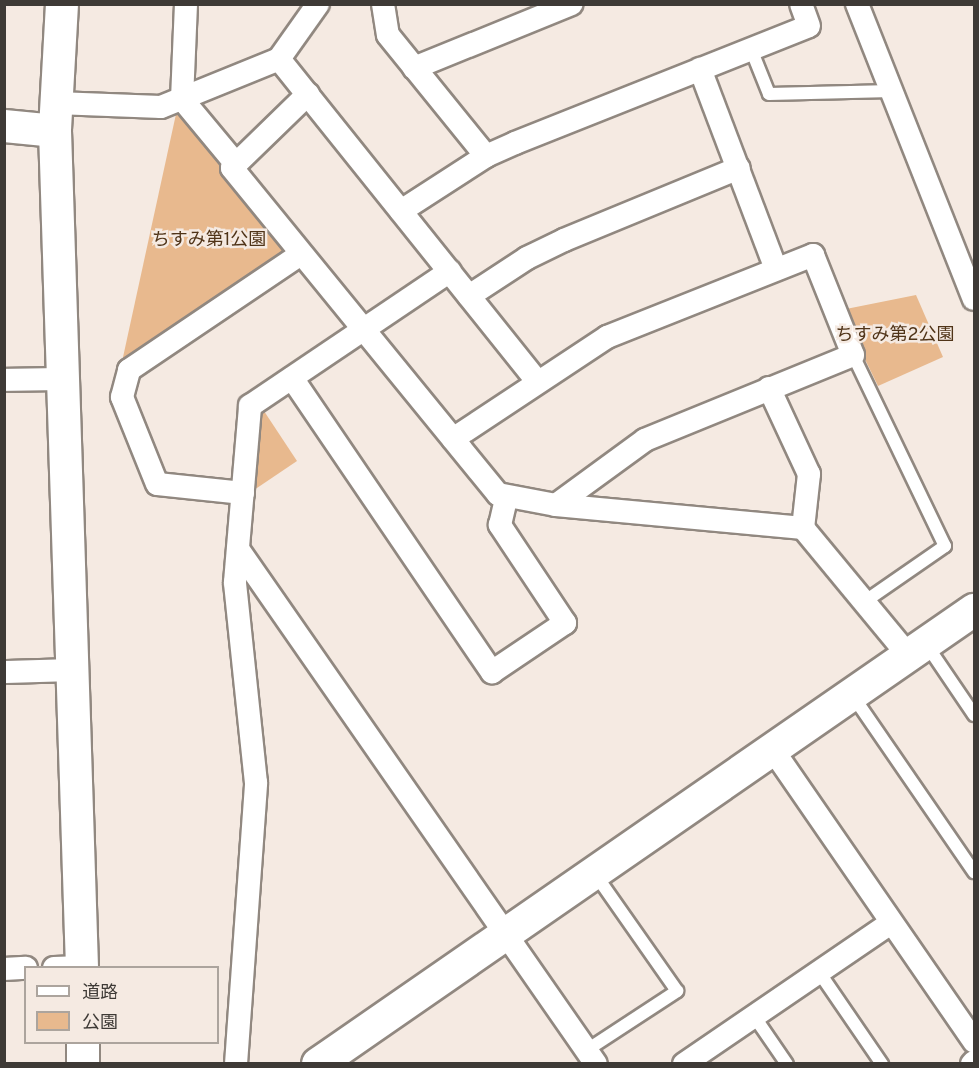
<!DOCTYPE html>
<meta charset="utf-8">
<style>
body{margin:0}
#map{position:relative;width:979px;height:1068px;overflow:hidden;background:#f5eae2;font-family:Overpass,"Noto Sans JP",sans-serif}
div>[style]{position:absolute}
[style*='--x']{left:calc(var(--x)*1px);top:calc(var(--y)*1px);width:calc(var(--w)*1px);rotate:calc(var(--a)*1deg)}
.green>*{inset:0;background:#e8b98e}
.roads{filter:drop-shadow(2px 0 #918880) drop-shadow(-2px 0 #918880) drop-shadow(0 2px #918880) drop-shadow(0 -2px #918880)}
.lane>*{height:12px;margin:-6px;padding:0 6px;transform-origin:6px;border-radius:6px;background:#fff}
.street>*{height:22px;margin:-11px;padding:0 11px;transform-origin:11px;border-radius:11px;background:#fff}
.secondary>*{height:32px;margin:-16px;padding:0 16px;transform-origin:16px;border-radius:16px;background:#fff}
span{translate:-50% -50%;white-space:nowrap;text-align:center;line-height:1.15;-webkit-text-stroke:5px #f5eae2;paint-order:stroke}
.park-label{font-size:18px;color:#503418}
.frame{position:absolute;inset:0;border:6px solid #3e3a36;pointer-events:none}
.legend{position:absolute;left:24px;top:966px;width:195px;height:78px;box-sizing:border-box;background:#f5eae2;border:2px solid #aca49d;margin:0;padding:8px 10px;list-style:none;font-size:18px;color:#3e3a36}
.legend li{display:flex;align-items:center;gap:12px;height:30px}
.legend b{width:30px;border:2px solid #aca49d}
</style>
<div id="map">
<div class="green">
<i style="clip-path:polygon(187px 112px,288px 249px,284px 260px,120px 371px,176px 114px)"></i>
<i style="clip-path:polygon(916px 295px,943px 357px,878px 386px,841px 310px)"></i>
<i style="clip-path:polygon(260px 405px,297px 461px,254px 490px)"></i>
</div>
<div class="roads">
<div class="lane">
<i style="--x:751;--y:49;--w:48;--a:68.2"></i>
<i style="--x:769;--y:94;--w:123;--a:-1.4"></i>
<i style="--x:853;--y:355;--w:212;--a:64.3"></i>
<i style="--x:945;--y:546;--w:98;--a:145.3"></i>
<i style="--x:926;--y:644;--w:86;--a:55.9"></i>
<i style="--x:853;--y:696;--w:214;--a:55.5"></i>
<i style="--x:819;--y:972;--w:112;--a:55.6"></i>
<i style="--x:754;--y:1016;--w:58;--a:55.5"></i>
<i style="--x:587;--y:1050;--w:108;--a:-33.2"></i>
<i style="--x:677;--y:991;--w:143;--a:-125"></i>
</div>
<div class="street">
<i style="--x:186;--y:4;--w:95;--a:92.4"></i>
<i style="--x:182;--y:99;--w:85;--a:50.3"></i>
<i style="--x:383;--y:4;--w:31;--a:81"></i>
<i style="--x:388;--y:35;--w:156;--a:51"></i>
<i style="--x:857;--y:4;--w:317;--a:68.4"></i>
<i style="--x:279;--y:59;--w:413;--a:51.3"></i>
<i style="--x:414;--y:68;--w:170;--a:-22.1"></i>
<i style="--x:700;--y:69;--w:214;--a:69.2"></i>
<i style="--x:308;--y:94;--w:106;--a:135.8"></i>
<i style="--x:232;--y:168;--w:421;--a:50.8"></i>
<i style="--x:498;--y:494;--w:59;--a:10.7"></i>
<i style="--x:556;--y:505;--w:248;--a:5.3"></i>
<i style="--x:803;--y:528;--w:166;--a:50.4"></i>
<i style="--x:56;--y:103;--w:105;--a:2.2"></i>
<i style="--x:161;--y:107;--w:127;--a:-22.1"></i>
<i style="--x:279;--y:59;--w:67;--a:-54.7"></i>
<i style="--x:401;--y:211;--w:101;--a:-32.9"></i>
<i style="--x:486;--y:156;--w:32;--a:-24"></i>
<i style="--x:515;--y:143;--w:316;--a:-21.7"></i>
<i style="--x:809;--y:26;--w:23;--a:-110"></i>
<i style="--x:469;--y:296;--w:69;--a:-33.2"></i>
<i style="--x:527;--y:258;--w:41;--a:-25.9"></i>
<i style="--x:564;--y:240;--w:189;--a:-22.4"></i>
<i style="--x:292;--y:378;--w:356;--a:55.8"></i>
<i style="--x:492;--y:672;--w:88;--a:-33.9"></i>
<i style="--x:565;--y:623;--w:118;--a:-123.6"></i>
<i style="--x:500;--y:525;--w:28;--a:-77"></i>
<i style="--x:4;--y:380;--w:61;--a:-0.9"></i>
<i style="--x:769;--y:388;--w:95;--a:65.1"></i>
<i style="--x:809;--y:474;--w:54;--a:96.3"></i>
<i style="--x:453;--y:439;--w:185;--a:-33.5"></i>
<i style="--x:607;--y:337;--w:222;--a:-21.7"></i>
<i style="--x:813;--y:255;--w:108;--a:68.2"></i>
<i style="--x:853;--y:355;--w:225;--a:157.8"></i>
<i style="--x:645;--y:440;--w:110;--a:143.9"></i>
<i style="--x:243;--y:493;--w:86;--a:-174"></i>
<i style="--x:157;--y:484;--w:94;--a:-111.9"></i>
<i style="--x:122;--y:397;--w:28;--a:-75"></i>
<i style="--x:129;--y:370;--w:207;--a:-34"></i>
<i style="--x:238;--y:549;--w:627;--a:55.2"></i>
<i style="--x:4;--y:672;--w:66;--a:-1.7"></i>
<i style="--x:773;--y:750;--w:354;--a:55.4"></i>
<i style="--x:54;--y:968;--w:28;--a:-2"></i>
<i style="--x:4;--y:969;--w:22;--a:-3"></i>
<i style="--x:236;--y:1064;--w:282;--a:-85.9"></i>
<i style="--x:256;--y:783;--w:202;--a:-96"></i>
<i style="--x:235;--y:582;--w:177;--a:-85.1"></i>
<i style="--x:250;--y:406;--w:241;--a:-34"></i>
<i style="--x:684;--y:1064;--w:250;--a:-34.3"></i>
<i style="--x:972;--y:1064;--w:3;--a:-45"></i>
</div>
<div class="secondary">
<i style="--x:62;--y:4;--w:127;--a:93.2"></i>
<i style="--x:55;--y:131;--w:837;--a:88.15"></i>
<i style="--x:4;--y:126;--w:51;--a:5.6"></i>
<i style="--x:83;--y:1042;--w:22;--a:90"></i>
<i style="--x:318;--y:1064;--w:798;--a:-34.69"></i>
</div>
</div>
<div class="park-label">
<span style="left:209px;top:241px">ちすみ第1公園</span>
<span style="left:895px;top:336px">ちすみ第2公園</span>
</div>
<div class="frame"></div>
<ul class="legend">
<li><b style="height:8px;background:#fff"></b>道路</li>
<li><b style="height:16px;background:#e8b98e"></b>公園</li>
</ul>
</div>
